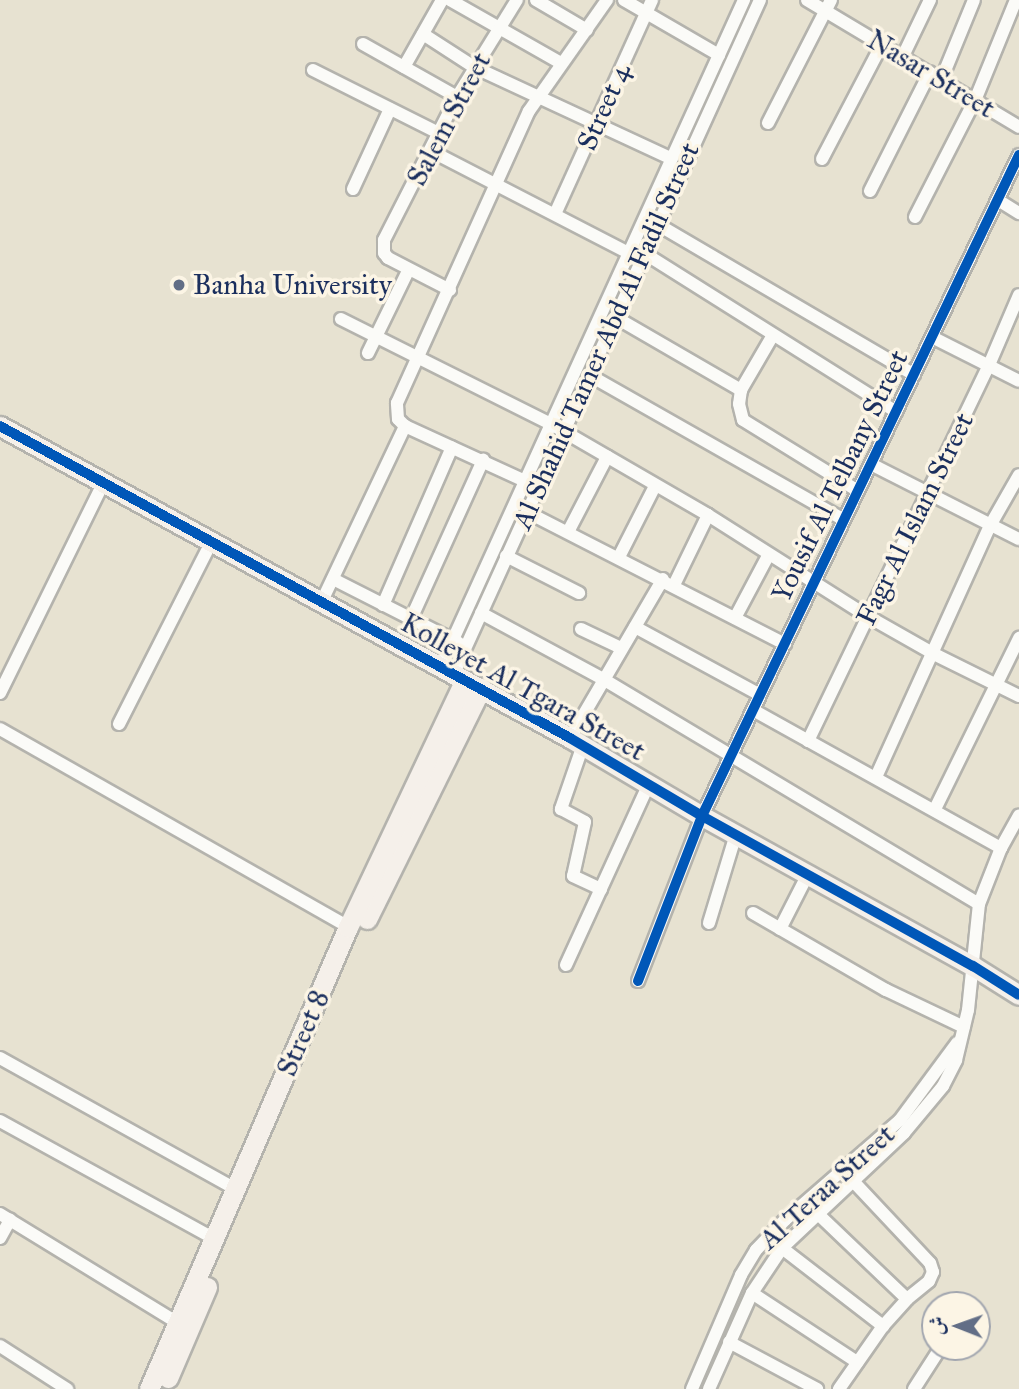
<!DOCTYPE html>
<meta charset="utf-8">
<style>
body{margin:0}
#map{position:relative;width:1019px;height:1389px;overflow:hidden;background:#e7e2d1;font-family:"IM FELL Great Primer",Amiri,serif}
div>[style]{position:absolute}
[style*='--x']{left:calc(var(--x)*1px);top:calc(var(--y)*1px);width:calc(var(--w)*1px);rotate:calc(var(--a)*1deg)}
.roads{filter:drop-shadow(2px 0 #b4b3ad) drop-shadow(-2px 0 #b4b3ad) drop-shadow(0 2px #b4b3ad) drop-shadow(0 -2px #b4b3ad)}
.street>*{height:12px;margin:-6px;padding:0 6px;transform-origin:6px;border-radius:6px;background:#fbfbf8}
.secondary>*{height:19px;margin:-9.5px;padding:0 9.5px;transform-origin:9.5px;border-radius:9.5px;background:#f5f0ea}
.cycleway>*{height:10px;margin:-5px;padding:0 5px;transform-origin:5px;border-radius:5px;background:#0057b8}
.dots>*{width:19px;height:19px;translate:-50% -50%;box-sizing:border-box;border:4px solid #fcf5e5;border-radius:50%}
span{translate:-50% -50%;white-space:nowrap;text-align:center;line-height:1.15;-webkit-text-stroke:7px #fcf5e5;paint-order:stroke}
.street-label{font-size:28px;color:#1b2f5e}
.poi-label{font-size:28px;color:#1b2f5e}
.left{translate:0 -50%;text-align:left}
.north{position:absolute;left:921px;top:1291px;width:70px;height:70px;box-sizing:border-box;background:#fcf5e5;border:2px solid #a2a6af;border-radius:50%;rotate:271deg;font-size:19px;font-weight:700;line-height:28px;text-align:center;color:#1b2f5e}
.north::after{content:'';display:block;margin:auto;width:24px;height:32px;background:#626e86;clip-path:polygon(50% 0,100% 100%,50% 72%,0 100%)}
</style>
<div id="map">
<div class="roads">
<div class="street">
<i style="--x:450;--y:0;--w:128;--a:29.6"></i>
<i style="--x:536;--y:0;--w:59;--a:30.5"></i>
<i style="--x:624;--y:0;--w:110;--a:30.1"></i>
<i style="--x:807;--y:0;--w:247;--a:30.9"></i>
<i style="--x:423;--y:34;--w:61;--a:32.9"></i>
<i style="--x:474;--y:67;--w:218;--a:24.9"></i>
<i style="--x:363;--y:44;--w:108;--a:29.4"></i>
<i style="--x:903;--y:56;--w:62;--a:-64.3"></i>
<i style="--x:404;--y:67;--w:77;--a:-60.4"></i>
<i style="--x:313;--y:70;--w:143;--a:26.6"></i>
<i style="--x:942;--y:78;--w:84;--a:-67.7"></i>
<i style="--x:768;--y:123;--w:138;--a:-62.9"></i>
<i style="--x:431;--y:151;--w:223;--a:27.3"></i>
<i style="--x:822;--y:159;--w:130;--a:-62.4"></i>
<i style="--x:353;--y:189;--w:88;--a:-65.2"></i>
<i style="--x:870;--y:191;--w:133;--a:-63.2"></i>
<i style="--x:998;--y:200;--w:25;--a:32"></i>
<i style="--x:555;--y:214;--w:235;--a:-65.6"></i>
<i style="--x:915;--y:217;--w:134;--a:-62.9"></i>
<i style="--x:976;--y:98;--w:106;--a:-67.8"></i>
<i style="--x:657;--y:224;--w:298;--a:30.4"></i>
<i style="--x:644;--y:253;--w:298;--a:32.2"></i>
<i style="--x:450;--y:290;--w:70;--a:-152.7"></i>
<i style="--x:388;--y:258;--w:6;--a:-129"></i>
<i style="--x:384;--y:253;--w:13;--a:-90"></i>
<i style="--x:384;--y:240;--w:161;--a:-63"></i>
<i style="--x:457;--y:97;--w:114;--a:-58.3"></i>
<i style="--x:615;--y:317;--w:146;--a:30.1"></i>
<i style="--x:341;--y:319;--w:235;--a:26.6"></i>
<i style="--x:551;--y:424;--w:181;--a:30.1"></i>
<i style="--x:708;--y:515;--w:191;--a:32.4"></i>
<i style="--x:869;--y:617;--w:75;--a:29.6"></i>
<i style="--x:934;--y:654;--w:95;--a:26.3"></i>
<i style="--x:773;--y:335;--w:64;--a:120.2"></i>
<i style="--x:741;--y:390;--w:14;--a:98"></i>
<i style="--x:739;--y:404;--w:16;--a:76"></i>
<i style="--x:743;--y:420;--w:135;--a:31.7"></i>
<i style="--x:932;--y:337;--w:97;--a:26.8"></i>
<i style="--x:368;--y:353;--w:93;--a:-64"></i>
<i style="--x:589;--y:375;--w:293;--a:29.6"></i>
<i style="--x:871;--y:464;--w:166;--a:26.9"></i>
<i style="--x:525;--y:481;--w:132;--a:-155.4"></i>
<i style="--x:405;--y:426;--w:10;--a:-135"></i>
<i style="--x:398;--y:419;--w:16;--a:-94"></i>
<i style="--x:397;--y:403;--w:320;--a:-65.7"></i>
<i style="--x:529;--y:111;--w:136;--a:-54.9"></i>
<i style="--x:527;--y:512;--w:290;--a:27.1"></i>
<i style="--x:568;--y:532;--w:85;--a:-62.5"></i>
<i style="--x:506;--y:556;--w:82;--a:26.9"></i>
<i style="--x:619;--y:557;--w:80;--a:-63.1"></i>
<i style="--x:333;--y:579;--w:141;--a:26.9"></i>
<i style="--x:674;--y:585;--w:78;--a:-64.1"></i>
<i style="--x:322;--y:601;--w:194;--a:-64.6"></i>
<i style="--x:383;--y:605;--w:172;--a:-66.4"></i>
<i style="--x:481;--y:613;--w:139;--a:28.4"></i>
<i style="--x:603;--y:679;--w:438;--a:30.9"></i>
<i style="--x:735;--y:618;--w:72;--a:-62"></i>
<i style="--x:411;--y:619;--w:175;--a:-65.6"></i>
<i style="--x:635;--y:627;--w:142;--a:28.5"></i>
<i style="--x:581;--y:629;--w:44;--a:25.4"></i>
<i style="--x:441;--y:666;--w:732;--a:-65.54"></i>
<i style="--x:454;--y:673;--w:739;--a:-65.55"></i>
<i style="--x:0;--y:693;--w:235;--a:-63.8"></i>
<i style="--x:753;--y:710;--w:284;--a:29.1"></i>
<i style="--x:119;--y:724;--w:205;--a:-63.1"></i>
<i style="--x:0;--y:729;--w:400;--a:29.6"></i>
<i style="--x:570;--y:738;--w:184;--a:-59.7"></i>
<i style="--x:808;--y:741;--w:417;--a:-64.3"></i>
<i style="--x:989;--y:365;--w:76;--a:-66.8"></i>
<i style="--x:583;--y:745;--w:68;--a:109"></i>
<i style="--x:561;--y:809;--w:27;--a:28"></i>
<i style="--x:585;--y:822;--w:55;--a:102.5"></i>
<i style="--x:573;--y:876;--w:31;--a:25"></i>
<i style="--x:876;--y:777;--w:278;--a:-65.6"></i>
<i style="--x:991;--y:524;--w:56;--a:-60.3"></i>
<i style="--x:935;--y:809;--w:191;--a:-63.8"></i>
<i style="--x:753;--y:913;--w:154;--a:30.1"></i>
<i style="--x:886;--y:990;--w:86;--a:25.4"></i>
<i style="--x:709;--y:923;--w:93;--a:-73.1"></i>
<i style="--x:780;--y:929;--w:62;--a:-63"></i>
<i style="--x:566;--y:965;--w:199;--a:-65.4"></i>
<i style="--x:638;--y:981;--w:177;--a:-68.8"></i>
<i style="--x:702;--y:816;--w:733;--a:-64.38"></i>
<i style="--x:0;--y:1058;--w:269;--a:29.1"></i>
<i style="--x:0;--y:1121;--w:245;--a:28.8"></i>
<i style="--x:0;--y:1214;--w:206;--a:31.5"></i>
<i style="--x:818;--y:1214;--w:123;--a:43.7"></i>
<i style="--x:0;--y:1238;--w:21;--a:-61"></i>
<i style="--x:782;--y:1248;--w:128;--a:37.7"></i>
<i style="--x:752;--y:1293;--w:126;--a:33.3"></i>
<i style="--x:729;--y:1342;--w:100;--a:28.1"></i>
<i style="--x:0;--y:1346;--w:80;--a:32.7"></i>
<i style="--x:692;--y:1389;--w:124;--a:-66.7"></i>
<i style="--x:741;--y:1275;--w:29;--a:-59"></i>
<i style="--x:756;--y:1250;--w:42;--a:-46"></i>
<i style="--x:785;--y:1220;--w:152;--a:-41"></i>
<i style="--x:900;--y:1120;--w:96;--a:-53.5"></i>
<i style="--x:709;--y:1389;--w:105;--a:-65.9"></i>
<i style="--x:752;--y:1293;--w:54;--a:-56.3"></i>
<i style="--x:782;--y:1248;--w:168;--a:-43.3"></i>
<i style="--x:904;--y:1133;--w:61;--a:-50.3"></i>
<i style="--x:943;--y:1086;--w:29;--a:-63"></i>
<i style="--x:956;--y:1060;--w:51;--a:-76.5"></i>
<i style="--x:968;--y:1010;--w:107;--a:-84.1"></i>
<i style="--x:979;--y:904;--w:60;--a:-68.6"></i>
<i style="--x:1001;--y:848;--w:37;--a:-61"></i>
<i style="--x:839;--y:1389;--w:77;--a:-55.1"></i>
<i style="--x:883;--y:1326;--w:36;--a:-48"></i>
<i style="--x:907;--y:1299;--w:28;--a:-39"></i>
<i style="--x:929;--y:1281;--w:10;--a:-66"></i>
<i style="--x:933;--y:1272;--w:9;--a:-108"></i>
<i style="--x:930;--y:1263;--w:111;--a:-133.2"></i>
<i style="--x:914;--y:1389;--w:50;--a:-57.3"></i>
</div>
<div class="secondary">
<i style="--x:0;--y:426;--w:650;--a:28.69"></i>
<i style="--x:570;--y:738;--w:153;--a:30.6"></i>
<i style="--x:702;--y:816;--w:310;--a:29"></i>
<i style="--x:973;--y:966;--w:54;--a:32.2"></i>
<i style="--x:367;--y:919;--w:258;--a:-63.7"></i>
<i style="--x:168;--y:1378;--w:99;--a:-66.8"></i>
<i style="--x:149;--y:1389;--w:503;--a:-66.7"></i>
<i style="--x:348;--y:927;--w:273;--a:-64.7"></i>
</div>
</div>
<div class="cycleway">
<i style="--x:0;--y:426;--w:650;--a:28.69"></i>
<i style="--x:570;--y:738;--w:153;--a:30.6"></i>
<i style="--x:702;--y:816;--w:310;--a:29"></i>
<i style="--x:973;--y:966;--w:54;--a:32.2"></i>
<i style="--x:638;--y:981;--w:177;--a:-68.8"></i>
<i style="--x:702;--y:816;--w:733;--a:-64.38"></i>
</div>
<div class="dots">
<i style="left:179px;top:285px;background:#626e86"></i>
</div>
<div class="street-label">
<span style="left:931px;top:74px;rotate:31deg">Nasar Street</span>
<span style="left:604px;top:107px;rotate:-66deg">Street 4</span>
<span style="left:449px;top:119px;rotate:-62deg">Salem Street</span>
<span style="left:606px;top:336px;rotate:-66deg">Al Shahid Tamer Abd Al Fadil Street</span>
<span style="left:840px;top:476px;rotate:-64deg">Yousif Al Telbany Street</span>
<span style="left:915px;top:519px;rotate:-64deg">Fagr Al Islam Street</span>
<span style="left:523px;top:687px;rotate:29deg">Kolleyet Al Tgara Street</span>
<span style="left:303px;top:1033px;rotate:-67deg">Street 8</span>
<span style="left:827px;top:1187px;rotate:-42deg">Al Teraa Street</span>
</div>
<div class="poi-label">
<span class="left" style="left:193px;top:285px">Banha University</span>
</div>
<div class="north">ش</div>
</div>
